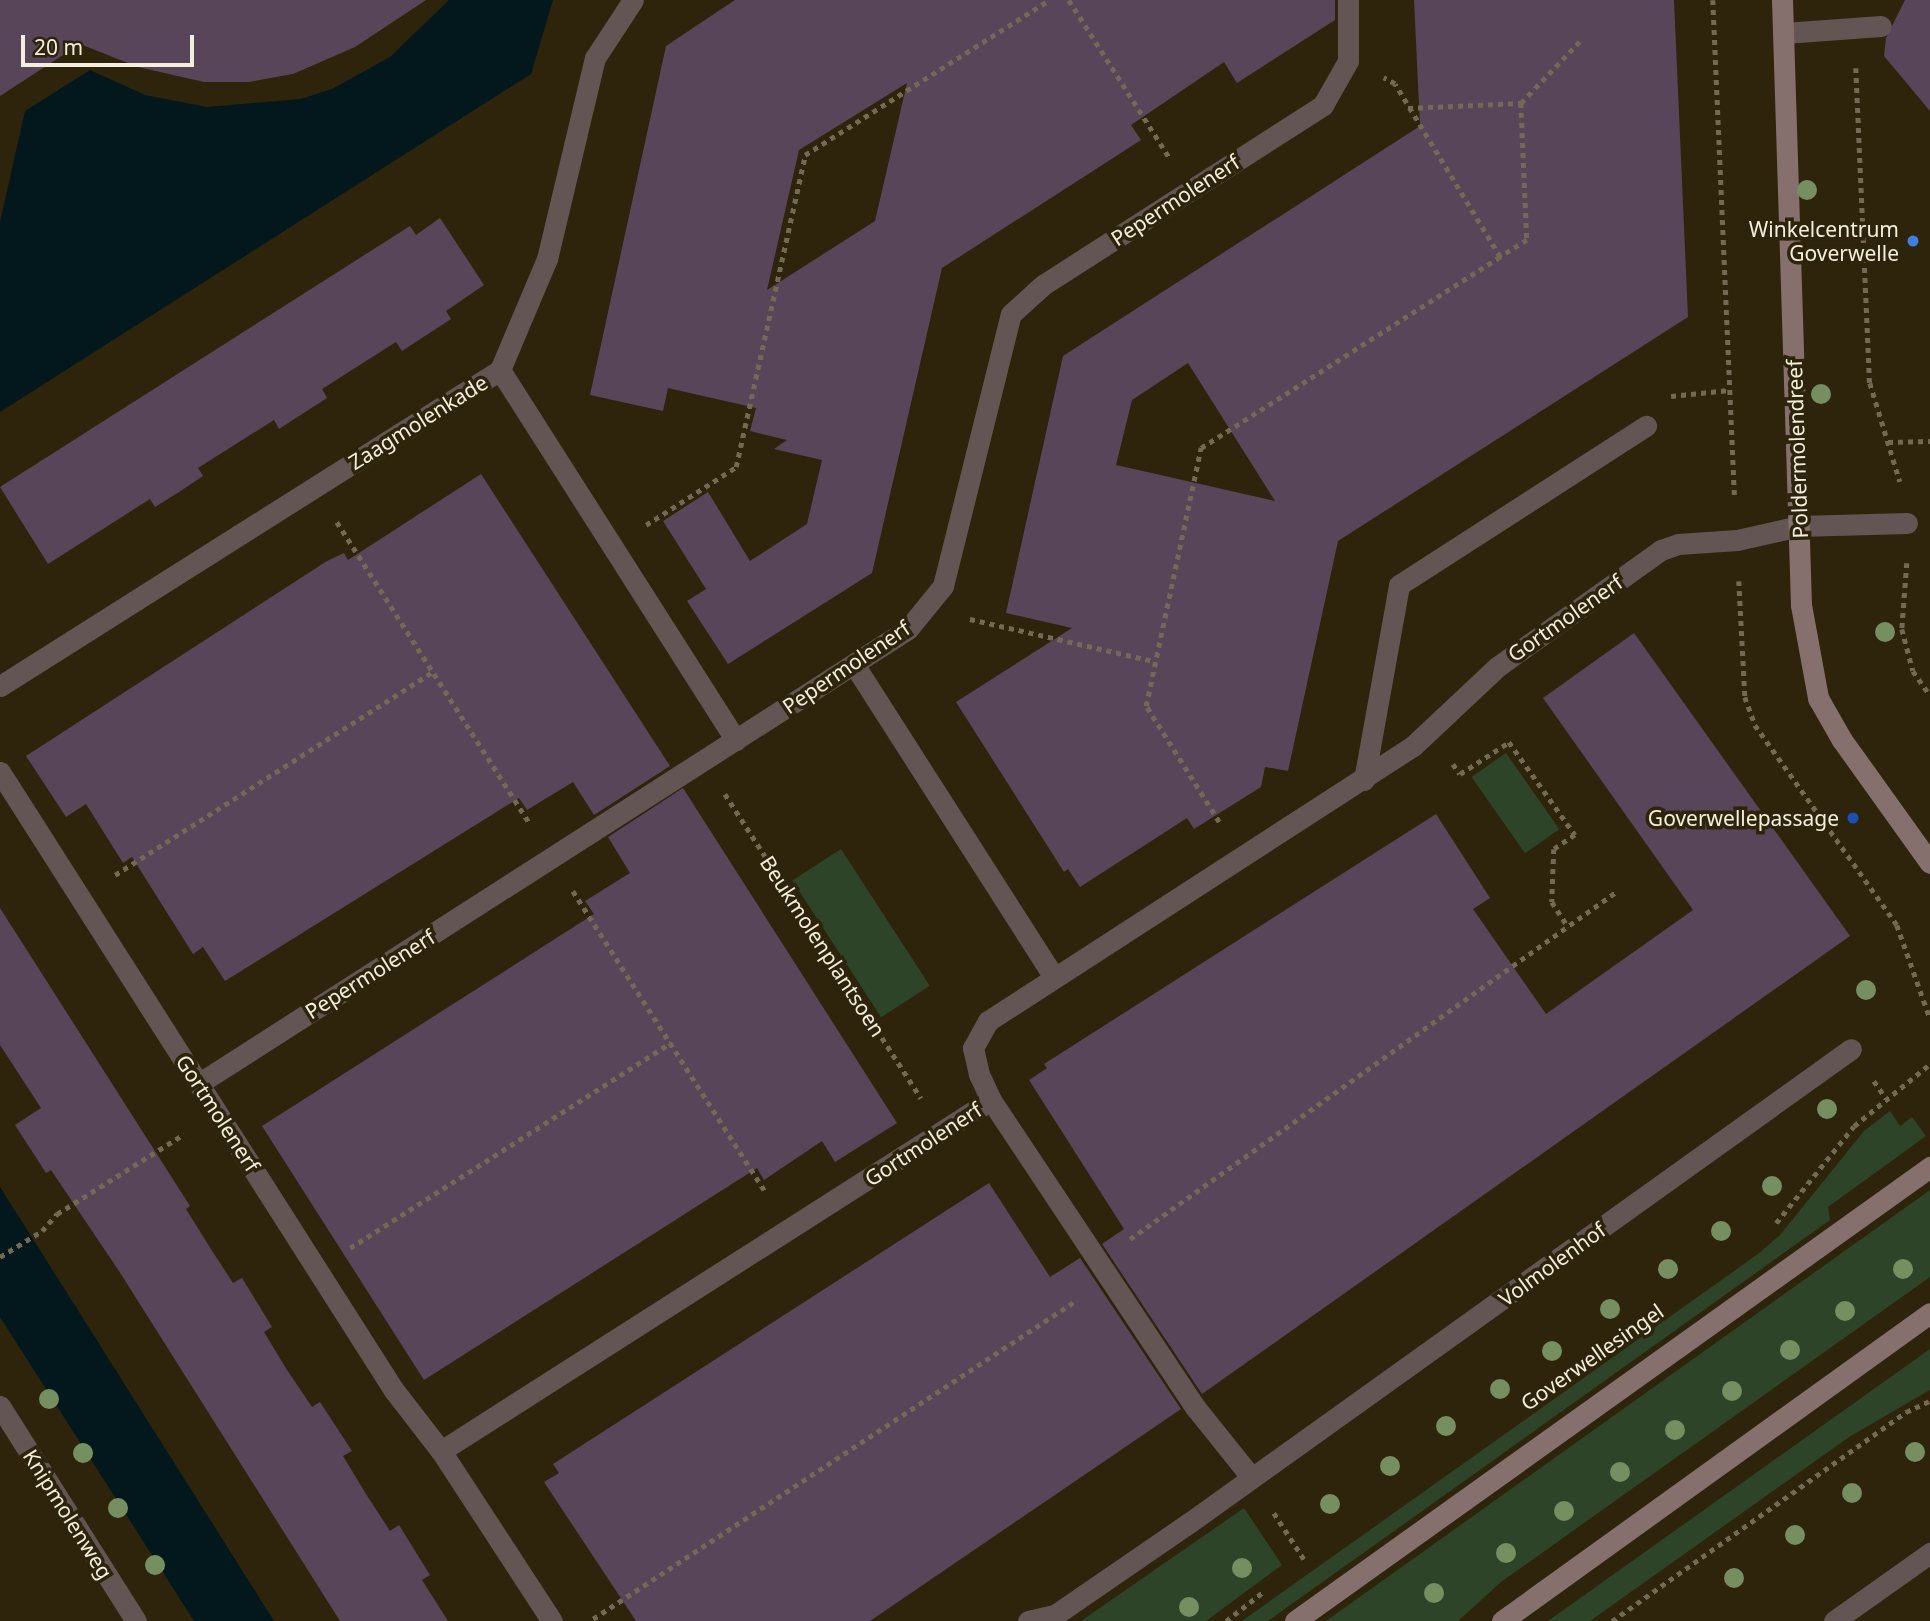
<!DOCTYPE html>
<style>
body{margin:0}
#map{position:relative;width:1930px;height:1621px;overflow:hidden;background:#2d240b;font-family:"Noto Sans",sans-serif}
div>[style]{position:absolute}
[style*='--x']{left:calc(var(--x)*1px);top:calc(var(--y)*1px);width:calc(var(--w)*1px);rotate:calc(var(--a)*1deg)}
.green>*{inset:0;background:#2e4429;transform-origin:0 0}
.water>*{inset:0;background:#03181d}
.building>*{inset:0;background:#594559}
.path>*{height:4.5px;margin-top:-2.25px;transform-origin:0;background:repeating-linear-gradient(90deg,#726a54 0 5px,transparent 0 10px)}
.lane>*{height:21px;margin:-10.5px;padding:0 10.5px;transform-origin:10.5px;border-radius:10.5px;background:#635553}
.street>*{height:21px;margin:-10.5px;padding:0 10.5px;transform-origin:10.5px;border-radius:10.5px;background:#635553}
.secondary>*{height:21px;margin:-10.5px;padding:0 10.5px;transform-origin:10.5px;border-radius:10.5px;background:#86706d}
.trees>*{width:20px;height:20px;margin:-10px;border-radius:50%;background:#758f60}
.dots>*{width:19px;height:19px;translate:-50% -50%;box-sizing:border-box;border:4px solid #2d240b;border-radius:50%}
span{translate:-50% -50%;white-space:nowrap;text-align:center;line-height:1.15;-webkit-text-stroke:7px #2d240b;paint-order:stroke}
.street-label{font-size:21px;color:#f4eedf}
.poi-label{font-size:21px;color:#f4eedf}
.right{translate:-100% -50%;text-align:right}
.scale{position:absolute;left:21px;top:35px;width:173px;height:32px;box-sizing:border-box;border:4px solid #f4eedf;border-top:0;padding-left:9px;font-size:21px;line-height:24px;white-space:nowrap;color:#f4eedf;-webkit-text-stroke:5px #2d240b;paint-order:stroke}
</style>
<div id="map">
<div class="green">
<i style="left:1506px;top:753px;width:93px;height:42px;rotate:55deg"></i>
<i style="left:841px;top:849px;width:163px;height:58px;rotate:57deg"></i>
<i style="clip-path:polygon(1890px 1111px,1900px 1126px,1912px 1117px,1926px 1136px,1828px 1207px,1830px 1220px,1268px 1621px,1242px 1621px,1758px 1254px,1780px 1235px,1864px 1131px)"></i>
<i style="clip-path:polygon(1930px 1190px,1930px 1277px,1501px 1582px,1458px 1621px,1326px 1621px)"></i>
<i style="clip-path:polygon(1930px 1349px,1930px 1390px,1849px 1437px,1590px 1621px,1548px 1621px)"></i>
<i style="clip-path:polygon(1244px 1508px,1282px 1565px,1206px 1621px,1081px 1621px)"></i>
</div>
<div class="water">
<i style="clip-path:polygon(449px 0,553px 0,531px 74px,0 412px,0 222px,25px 111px,90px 70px,145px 95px,207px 107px,301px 99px,332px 89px,390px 57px)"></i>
<i style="clip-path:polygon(0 1187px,38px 1247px,274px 1621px,194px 1621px,0 1317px)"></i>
</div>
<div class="building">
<i style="clip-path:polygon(0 0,426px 0,355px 47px,293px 74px,249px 82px,204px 82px,138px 67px,80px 44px,0 96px)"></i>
<i style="clip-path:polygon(evenodd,735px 0,1335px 0,1335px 20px,1237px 83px,1224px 62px,1131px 125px,1141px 140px,942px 268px,872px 573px,728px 664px,687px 601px,706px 589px,663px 521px,708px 492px,750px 561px,807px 524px,822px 460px,774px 449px,787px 440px,750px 431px,756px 408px,668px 388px,663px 411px,590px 395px,666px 46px,735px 0,907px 83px,875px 221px,767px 290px,799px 150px,907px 83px)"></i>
<i style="clip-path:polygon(evenodd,1414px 0,1674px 0,1688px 317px,1338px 541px,1288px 771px,1265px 767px,1261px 787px,1194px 829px,1187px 818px,1080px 887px,1068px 869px,1064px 872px,956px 702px,1072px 628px,1006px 613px,1063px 356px,1420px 126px,1414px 0,1188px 363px,1275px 501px,1116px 465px,1132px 400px,1188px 363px)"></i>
<i style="clip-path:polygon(1905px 0,1930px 0,1930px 111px,1884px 56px,1886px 38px)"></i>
<i style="clip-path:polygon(440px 218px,484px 285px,446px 311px,451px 319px,402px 351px,396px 342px,322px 389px,327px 398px,279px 429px,274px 420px,198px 468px,203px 476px,179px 492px,155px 507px,150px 499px,48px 564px,0 487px,410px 226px,416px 235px)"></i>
<i style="clip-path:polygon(481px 474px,670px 766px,594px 815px,573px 782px,527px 810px,519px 798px,225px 981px,203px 947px,193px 954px,132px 857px,123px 863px,86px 804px,66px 817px,26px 756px,327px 561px,344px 553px,348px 560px)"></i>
<i style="clip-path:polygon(1634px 633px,1850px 936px,1202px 1394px,1102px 1244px,1124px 1229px,1029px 1080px,1047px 1068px,1044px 1064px,1436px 814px,1490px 898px,1473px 909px,1546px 1014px,1693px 910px,1543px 698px)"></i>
<i style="clip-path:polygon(683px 788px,897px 1123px,835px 1162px,822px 1141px,764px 1180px,757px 1168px,424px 1380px,262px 1126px,594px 914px,585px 901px,630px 873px,608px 837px)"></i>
<i style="clip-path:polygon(0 908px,190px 1206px,186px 1209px,209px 1246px,233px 1283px,242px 1278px,272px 1327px,264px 1332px,287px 1370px,312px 1407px,320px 1402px,352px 1451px,343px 1456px,366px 1494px,390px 1531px,399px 1525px,430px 1575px,422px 1580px,448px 1621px,340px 1621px,119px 1271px,51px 1170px,46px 1173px,15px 1125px,41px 1108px,0 1045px)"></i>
<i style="clip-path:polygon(989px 1183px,1050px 1277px,1080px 1258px,1181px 1409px,870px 1621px,636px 1621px,544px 1482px,559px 1473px,553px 1464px)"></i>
</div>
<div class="path">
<i style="--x:1069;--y:0;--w:186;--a:57.5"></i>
<i style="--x:1713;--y:0;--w:499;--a:87.5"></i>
<i style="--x:1856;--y:68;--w:315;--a:87.5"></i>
<i style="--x:1870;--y:383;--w:103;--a:73.1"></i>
<i style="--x:1521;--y:103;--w:86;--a:-46.4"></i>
<i style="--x:1408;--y:108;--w:113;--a:-2.5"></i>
<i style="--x:1521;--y:103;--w:137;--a:87.5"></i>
<i style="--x:1527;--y:240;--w:32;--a:148"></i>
<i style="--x:1671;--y:396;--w:59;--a:-5.8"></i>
<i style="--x:1888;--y:442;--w:42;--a:-1.4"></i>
<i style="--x:337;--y:522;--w:356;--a:57.4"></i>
<i style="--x:646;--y:525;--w:107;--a:-32.8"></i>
<i style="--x:736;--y:467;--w:320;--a:-77.5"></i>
<i style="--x:805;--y:155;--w:289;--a:-32.4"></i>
<i style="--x:1907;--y:563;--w:66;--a:94.3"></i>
<i style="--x:1902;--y:629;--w:43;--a:75.3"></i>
<i style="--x:1913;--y:671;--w:29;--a:55"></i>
<i style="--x:1739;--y:581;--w:116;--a:87"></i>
<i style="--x:1745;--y:697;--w:30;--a:70"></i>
<i style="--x:1755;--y:725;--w:245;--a:54.6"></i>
<i style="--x:1897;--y:925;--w:99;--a:70.5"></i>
<i style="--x:970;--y:619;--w:188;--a:12.9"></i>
<i style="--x:1453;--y:764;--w:12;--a:55"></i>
<i style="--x:1460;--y:774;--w:59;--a:-33.1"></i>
<i style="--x:1509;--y:742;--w:114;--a:54.6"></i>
<i style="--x:1575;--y:835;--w:25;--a:146"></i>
<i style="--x:1554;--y:849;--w:53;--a:92.2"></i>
<i style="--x:1552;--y:902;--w:30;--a:57"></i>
<i style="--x:725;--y:794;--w:362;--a:57.2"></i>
<i style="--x:1219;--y:822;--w:137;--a:-122.2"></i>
<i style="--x:1146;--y:706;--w:264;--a:-78"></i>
<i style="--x:1201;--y:448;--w:355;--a:-32.6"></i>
<i style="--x:1500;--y:257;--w:202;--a:-121.3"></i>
<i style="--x:1395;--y:84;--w:13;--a:-151"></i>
<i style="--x:115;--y:875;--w:377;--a:-32.6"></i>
<i style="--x:573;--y:891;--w:358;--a:57.4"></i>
<i style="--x:1874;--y:1081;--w:21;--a:55"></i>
<i style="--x:1776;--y:1223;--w:124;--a:-51.2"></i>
<i style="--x:1854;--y:1126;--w:98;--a:-39.2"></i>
<i style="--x:1130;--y:1239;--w:597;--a:-35.53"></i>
<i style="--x:350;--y:1248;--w:381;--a:-32.6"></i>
<i style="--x:0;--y:1257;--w:49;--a:-31.8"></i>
<i style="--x:42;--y:1231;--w:23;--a:-49"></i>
<i style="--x:57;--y:1214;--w:150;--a:-32.2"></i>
<i style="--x:1274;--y:1513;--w:59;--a:56.9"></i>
<i style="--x:593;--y:1619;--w:580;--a:-33.39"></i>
<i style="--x:1226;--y:1621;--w:47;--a:-38.1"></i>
<i style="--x:1612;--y:1621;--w:361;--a:-35.4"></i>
<i style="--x:1906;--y:1412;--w:26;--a:-25"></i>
</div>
<div class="lane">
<i style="--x:1784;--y:33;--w:97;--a:-4.1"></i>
</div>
<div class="street">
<i style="--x:500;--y:370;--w:439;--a:57.5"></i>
<i style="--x:855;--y:666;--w:368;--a:57.4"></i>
<i style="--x:0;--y:686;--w:591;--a:-32.29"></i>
<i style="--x:500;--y:370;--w:121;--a:-67.1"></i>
<i style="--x:547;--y:259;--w:207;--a:-76.6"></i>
<i style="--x:595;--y:58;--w:69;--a:-56.8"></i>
<i style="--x:0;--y:772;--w:732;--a:57.5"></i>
<i style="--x:393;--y:1389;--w:78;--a:52.3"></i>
<i style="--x:441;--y:1451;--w:203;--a:56.9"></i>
<i style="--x:1364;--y:780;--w:198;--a:-79.8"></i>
<i style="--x:1399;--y:585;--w:294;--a:-32.8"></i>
<i style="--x:198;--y:1084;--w:843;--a:-32.65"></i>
<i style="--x:908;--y:629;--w:55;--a:-50.9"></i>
<i style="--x:943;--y:586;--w:280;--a:-76"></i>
<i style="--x:1011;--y:314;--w:43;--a:-42.2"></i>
<i style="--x:1043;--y:285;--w:333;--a:-32.7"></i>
<i style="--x:1323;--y:105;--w:51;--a:-60.4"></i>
<i style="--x:1348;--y:61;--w:61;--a:-90"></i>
<i style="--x:991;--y:1100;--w:369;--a:56.4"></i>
<i style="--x:1195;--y:1407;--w:90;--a:51.3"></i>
<i style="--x:0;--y:1406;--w:254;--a:57.7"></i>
<i style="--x:441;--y:1451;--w:652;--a:-32.55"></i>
<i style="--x:991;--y:1100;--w:29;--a:-115"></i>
<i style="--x:979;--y:1074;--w:27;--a:-103"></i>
<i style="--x:973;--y:1048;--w:31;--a:-61"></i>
<i style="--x:988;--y:1021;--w:506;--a:-32.91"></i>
<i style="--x:1413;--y:746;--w:115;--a:-43.2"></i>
<i style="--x:1497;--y:667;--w:201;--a:-35.5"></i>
<i style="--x:1661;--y:550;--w:18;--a:-19"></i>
<i style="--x:1678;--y:544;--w:59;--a:-3.9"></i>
<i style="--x:1737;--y:540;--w:64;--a:-12.7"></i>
<i style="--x:1799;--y:526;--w:108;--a:-1.6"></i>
<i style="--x:1028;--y:1621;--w:28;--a:-13"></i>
<i style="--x:1055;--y:1615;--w:163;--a:-34.5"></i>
<i style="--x:1189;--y:1523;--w:814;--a:-35.6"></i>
<i style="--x:1834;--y:1621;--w:118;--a:-35.3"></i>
</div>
<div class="secondary">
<i style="--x:1782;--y:0;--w:605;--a:88.2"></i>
<i style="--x:1801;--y:605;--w:95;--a:79.6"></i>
<i style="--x:1818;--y:698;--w:48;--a:60.3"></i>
<i style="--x:1842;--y:740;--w:151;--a:54.4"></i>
<i style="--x:1295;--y:1621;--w:781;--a:-35.56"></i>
<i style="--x:1502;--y:1621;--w:527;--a:-35.74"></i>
</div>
<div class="trees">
<i style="left:1807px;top:190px"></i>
<i style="left:1821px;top:394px"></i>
<i style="left:1885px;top:632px"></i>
<i style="left:1866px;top:990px"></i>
<i style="left:1827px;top:1109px"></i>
<i style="left:1772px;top:1186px"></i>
<i style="left:1721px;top:1231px"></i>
<i style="left:1668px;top:1269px"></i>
<i style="left:1903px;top:1269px"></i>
<i style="left:1610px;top:1309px"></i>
<i style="left:1845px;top:1311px"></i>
<i style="left:1790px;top:1350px"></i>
<i style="left:1552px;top:1351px"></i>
<i style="left:1500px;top:1389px"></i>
<i style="left:1732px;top:1391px"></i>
<i style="left:49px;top:1399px"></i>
<i style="left:1446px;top:1426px"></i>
<i style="left:1675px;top:1430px"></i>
<i style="left:1915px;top:1452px"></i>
<i style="left:83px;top:1453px"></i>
<i style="left:1390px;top:1466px"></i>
<i style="left:1620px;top:1472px"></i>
<i style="left:1852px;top:1493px"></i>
<i style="left:1330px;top:1504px"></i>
<i style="left:118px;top:1508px"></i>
<i style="left:1564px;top:1511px"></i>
<i style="left:1795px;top:1535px"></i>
<i style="left:1506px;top:1553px"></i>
<i style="left:155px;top:1565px"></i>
<i style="left:1242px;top:1568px"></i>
<i style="left:1734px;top:1578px"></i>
<i style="left:1434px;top:1593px"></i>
<i style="left:1189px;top:1607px"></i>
</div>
<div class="dots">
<i style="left:1913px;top:241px;background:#3f7fe0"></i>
<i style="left:1853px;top:818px;background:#1a4fb4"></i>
</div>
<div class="street-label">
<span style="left:1175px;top:200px;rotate:-33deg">Pepermolenerf</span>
<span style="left:418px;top:422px;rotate:-32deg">Zaagmolenkade</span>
<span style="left:1797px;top:449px;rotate:-92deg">Poldermolendreef</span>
<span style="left:1565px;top:618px;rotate:-35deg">Gortmolenerf</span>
<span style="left:846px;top:667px;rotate:-34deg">Pepermolenerf</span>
<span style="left:823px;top:946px;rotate:57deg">Beukmolenplantsoen</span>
<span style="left:370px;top:974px;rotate:-32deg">Pepermolenerf</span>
<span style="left:218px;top:1113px;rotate:57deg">Gortmolenerf</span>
<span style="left:923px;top:1144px;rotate:-33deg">Gortmolenerf</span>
<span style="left:1552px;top:1264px;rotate:-36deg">Volmolenhof</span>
<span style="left:1592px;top:1357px;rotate:-35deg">Goverwellesingel</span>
<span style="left:68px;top:1514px;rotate:58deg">Knipmolenweg</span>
</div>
<div class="poi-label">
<span class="right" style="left:1899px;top:241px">Winkelcentrum<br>Goverwelle</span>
<span class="right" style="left:1839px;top:818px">Goverwellepassage</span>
</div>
<div class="scale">20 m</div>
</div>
